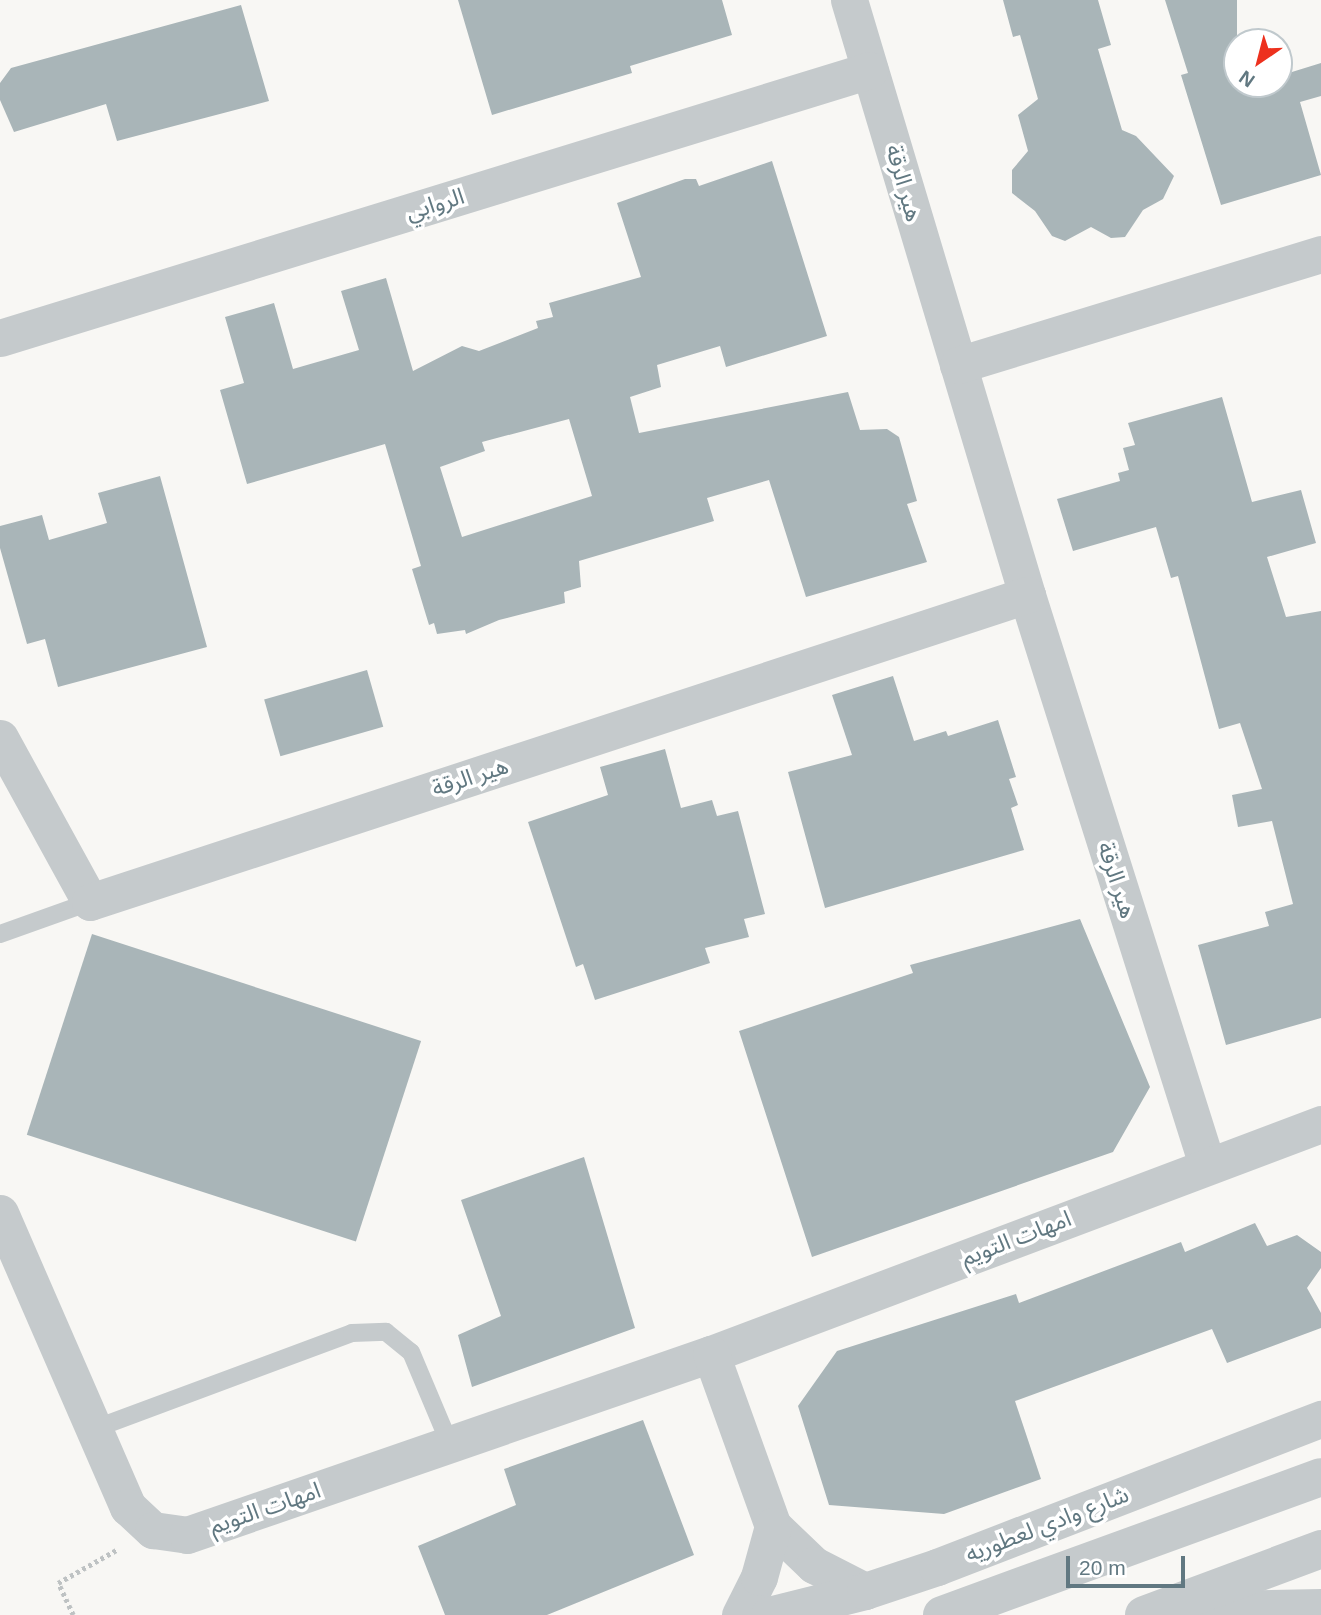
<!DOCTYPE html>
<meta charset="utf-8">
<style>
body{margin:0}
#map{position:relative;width:1321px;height:1615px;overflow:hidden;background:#f8f7f4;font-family:Helvetica,"Noto Sans Arabic",sans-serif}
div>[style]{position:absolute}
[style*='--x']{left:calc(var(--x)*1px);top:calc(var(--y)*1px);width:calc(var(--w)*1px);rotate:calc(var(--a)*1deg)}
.building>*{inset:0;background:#a9b5b8;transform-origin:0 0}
.path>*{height:4.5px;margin-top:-2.25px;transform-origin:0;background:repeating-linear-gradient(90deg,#bec2c3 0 3.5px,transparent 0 7px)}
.service>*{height:18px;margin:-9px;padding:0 9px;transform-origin:9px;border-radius:9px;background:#c5cacc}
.minor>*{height:37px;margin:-18.5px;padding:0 18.5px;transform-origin:18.5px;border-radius:18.5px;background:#c5cacc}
.tertiary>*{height:38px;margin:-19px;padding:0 19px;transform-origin:19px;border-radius:19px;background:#c5cacc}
span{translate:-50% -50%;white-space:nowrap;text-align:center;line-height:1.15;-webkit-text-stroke:7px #fff;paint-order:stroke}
.street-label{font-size:23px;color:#617881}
.north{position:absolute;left:1223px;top:28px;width:70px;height:70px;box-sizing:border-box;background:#fff;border:2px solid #c0c9cd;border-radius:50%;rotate:215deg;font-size:19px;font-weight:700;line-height:28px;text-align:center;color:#617881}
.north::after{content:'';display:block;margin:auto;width:24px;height:32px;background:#ed311e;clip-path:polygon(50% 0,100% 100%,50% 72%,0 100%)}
.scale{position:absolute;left:1066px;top:1556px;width:119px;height:32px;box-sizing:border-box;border:4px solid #617881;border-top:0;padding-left:9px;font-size:21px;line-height:24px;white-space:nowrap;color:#617881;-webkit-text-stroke:5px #fff;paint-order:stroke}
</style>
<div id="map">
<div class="building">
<i style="clip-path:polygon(458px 0,722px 0,732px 35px,630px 66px,632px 73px,492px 115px)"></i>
<i style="clip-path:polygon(1003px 0,1098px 0,1111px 45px,1098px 49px,1122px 130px,1136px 136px,1174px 176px,1163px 199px,1143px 210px,1125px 237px,1111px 238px,1091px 227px,1065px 241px,1052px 236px,1035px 211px,1012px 193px,1012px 170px,1028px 151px,1018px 115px,1038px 99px,1020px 35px,1013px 37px)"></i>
<i style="clip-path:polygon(1165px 0,1237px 0,1237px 89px,1279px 84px,1279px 76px,1321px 63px,1321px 96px,1300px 102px,1321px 175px,1221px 205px,1181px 75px,1188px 73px)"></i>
<i style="clip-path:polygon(241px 5px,269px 101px,117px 141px,106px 104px,14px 132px,0 100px,0 83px,11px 68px)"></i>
<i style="clip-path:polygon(evenodd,772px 161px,827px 336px,726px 367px,720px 346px,657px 365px,661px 387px,630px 397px,639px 433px,848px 392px,860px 430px,887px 429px,899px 437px,917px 501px,907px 504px,927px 562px,806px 597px,769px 480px,707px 498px,714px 521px,579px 561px,581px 587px,564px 592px,565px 603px,499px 620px,466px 634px,465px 630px,437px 634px,434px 623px,429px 625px,412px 569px,421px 566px,385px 444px,247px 484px,220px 390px,244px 383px,225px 317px,274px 303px,293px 369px,359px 350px,341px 291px,386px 278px,413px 371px,462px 346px,479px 351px,538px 328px,536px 321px,553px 317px,549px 303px,641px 277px,617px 203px,685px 179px,696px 179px,699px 186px,772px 161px,569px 419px,592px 496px,462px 537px,440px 467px,485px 451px,482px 442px,569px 419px)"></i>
<i style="clip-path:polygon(1222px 397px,1252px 502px,1301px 490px,1316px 543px,1267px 557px,1286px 617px,1321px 611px,1321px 1018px,1226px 1045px,1198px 945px,1269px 926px,1265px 912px,1293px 904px,1272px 821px,1238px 827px,1232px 795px,1262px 789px,1240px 723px,1219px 729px,1178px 576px,1171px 578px,1156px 527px,1073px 551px,1057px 499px,1120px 481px,1118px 473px,1129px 470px,1123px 448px,1135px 445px,1128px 423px)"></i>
<i style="clip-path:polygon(160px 476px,207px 647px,58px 687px,45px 639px,27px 644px,0 548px,0 526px,42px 515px,49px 540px,107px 523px,98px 493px)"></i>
<i style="left:367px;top:670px;width:59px;height:107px;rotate:74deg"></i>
<i style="clip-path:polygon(893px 676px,914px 741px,946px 731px,948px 736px,998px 720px,1016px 777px,1009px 779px,1018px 805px,1011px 808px,1024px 850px,825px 908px,788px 772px,852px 755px,832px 695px)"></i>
<i style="clip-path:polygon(665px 749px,681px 808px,712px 800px,717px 816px,738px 811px,765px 914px,744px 919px,749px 937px,705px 948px,710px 963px,595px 1000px,583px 964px,576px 967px,528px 822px,608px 795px,600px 767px)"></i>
<i style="clip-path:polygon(1080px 919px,1150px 1087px,1113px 1152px,812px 1257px,739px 1031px,913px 973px,910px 965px)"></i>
<i style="left:92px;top:934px;width:346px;height:211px;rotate:18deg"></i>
<i style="clip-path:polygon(584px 1157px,635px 1328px,472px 1387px,458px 1335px,501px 1316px,461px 1200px)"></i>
<i style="clip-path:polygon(1255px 1223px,1267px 1246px,1297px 1235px,1321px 1252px,1321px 1268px,1307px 1288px,1321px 1313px,1321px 1328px,1227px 1363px,1212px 1329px,1015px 1401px,1041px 1479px,944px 1514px,829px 1505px,798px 1406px,837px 1351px,1016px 1294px,1019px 1303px,1181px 1242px,1185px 1252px)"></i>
<i style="clip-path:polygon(643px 1420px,694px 1555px,547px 1615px,445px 1615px,418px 1546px,516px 1505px,504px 1469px)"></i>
</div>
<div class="path">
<i style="--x:73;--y:1615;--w:35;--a:-115"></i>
<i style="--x:58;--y:1583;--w:69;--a:-29.5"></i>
</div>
<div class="service">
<i style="--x:0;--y:934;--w:96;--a:-19.6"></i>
<i style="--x:94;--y:1429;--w:275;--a:-20.4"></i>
<i style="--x:352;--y:1333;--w:34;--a:-2"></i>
<i style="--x:386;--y:1332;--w:32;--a:39"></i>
<i style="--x:411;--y:1352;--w:101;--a:67.2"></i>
</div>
<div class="minor">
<i style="--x:849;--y:0;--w:621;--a:73.34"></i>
<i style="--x:1027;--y:595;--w:598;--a:72.47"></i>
<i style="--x:0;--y:338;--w:910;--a:-17.12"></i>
<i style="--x:958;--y:365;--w:380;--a:-17"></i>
<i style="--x:0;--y:738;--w:187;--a:61.2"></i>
<i style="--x:90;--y:902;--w:986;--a:-18.14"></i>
<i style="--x:0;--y:1213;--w:321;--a:66.5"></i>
<i style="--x:128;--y:1507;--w:34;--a:43"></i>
<i style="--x:153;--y:1530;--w:34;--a:8"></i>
<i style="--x:187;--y:1535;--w:554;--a:-19.06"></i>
<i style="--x:711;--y:1354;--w:652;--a:-20.66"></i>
<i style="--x:711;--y:1354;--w:183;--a:70.2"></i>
<i style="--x:773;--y:1526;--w:57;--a:43.6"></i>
<i style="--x:814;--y:1565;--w:57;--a:27"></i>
<i style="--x:1165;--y:1610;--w:156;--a:-1.1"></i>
<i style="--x:740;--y:1615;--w:42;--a:-63.4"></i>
<i style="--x:759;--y:1577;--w:53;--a:-74.6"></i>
<i style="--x:769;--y:1615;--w:99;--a:-14"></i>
<i style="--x:865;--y:1591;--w:76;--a:-18.4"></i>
<i style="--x:937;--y:1567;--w:412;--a:-21.1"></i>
</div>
<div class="tertiary">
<i style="--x:942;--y:1615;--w:403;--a:-20"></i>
<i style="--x:1144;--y:1615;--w:189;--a:-20.4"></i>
</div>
<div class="street-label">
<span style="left:904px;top:183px;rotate:74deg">هير الرقة</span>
<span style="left:435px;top:204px;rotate:-17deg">الروابي</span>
<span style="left:470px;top:777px;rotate:-18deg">هير الرقة</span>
<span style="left:1117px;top:880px;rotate:72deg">هير الرقة</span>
<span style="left:1016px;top:1238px;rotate:-21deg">امهات التويم</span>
<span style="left:265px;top:1508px;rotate:-19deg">امهات التويم</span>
<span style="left:1047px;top:1524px;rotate:-21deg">شارع وادي لعطوريه</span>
</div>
<div class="north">N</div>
<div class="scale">20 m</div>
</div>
